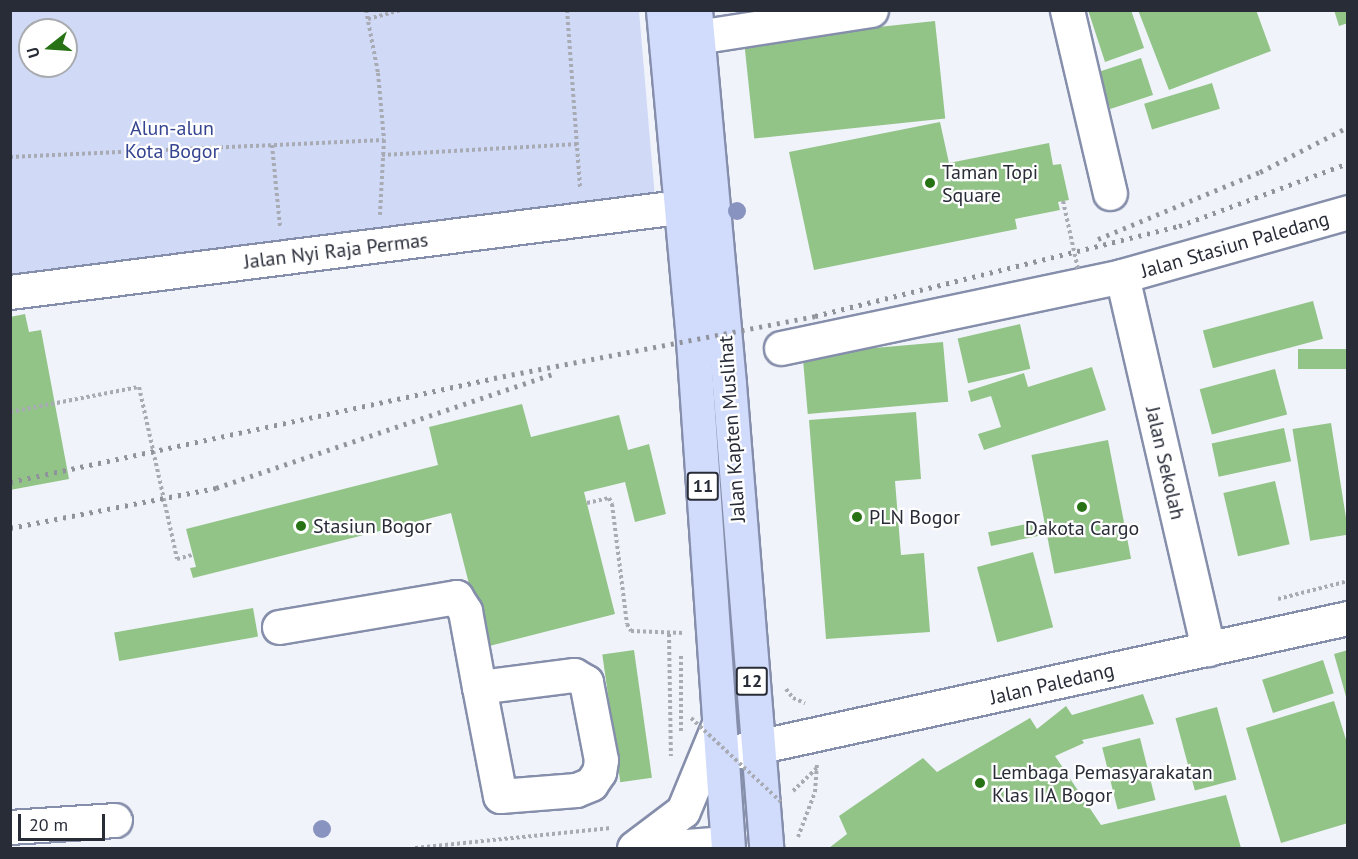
<!DOCTYPE html>
<style>
body{margin:0}
#map{position:relative;width:1358px;height:859px;overflow:hidden;background:#f1f3fa;font-family:"PT Sans",sans-serif}
div>[style]{position:absolute}
[style*='--x']{left:calc(var(--x)*1px);top:calc(var(--y)*1px);width:calc(var(--w)*1px);rotate:calc(var(--a)*1deg)}
.green>*{inset:0;background:#d0daf7}
.building>*{inset:0;background:#92c488;transform-origin:0 0}
.path>*{height:4px;margin-top:-2px;transform-origin:0;background:repeating-linear-gradient(90deg,#a8abb3 0 3px,transparent 0 6px)}
.roads{filter:drop-shadow(2px 0 #858eaa) drop-shadow(-2px 0 #858eaa) drop-shadow(0 2px #858eaa) drop-shadow(0 -2px #858eaa)}
.minor>*{height:33px;margin:-16.5px;padding:0 16.5px;transform-origin:16.5px;border-radius:16.5px;background:#fff}
.major>*{height:33px;margin:-16.5px;padding:0 16.5px;transform-origin:16.5px;border-radius:16.5px;background:#d1dcfd}
.rail>*{height:4.5px;margin-top:-2.25px;transform-origin:0;background:repeating-linear-gradient(90deg,#90939c 0 3px,transparent 0 9px)}
.path-bridge>*{height:4px;margin-top:-2px;transform-origin:0;background:repeating-linear-gradient(90deg,#a8abb3 0 3px,transparent 0 6px)}
.trees>*{width:18px;height:18px;margin:-9px;border-radius:50%;background:#8993c0}
.dots>*{width:16px;height:16px;translate:-50% -50%;box-sizing:border-box;border:3px solid #fff;border-radius:50%}
span{translate:-50% -50%;white-space:nowrap;text-align:center;line-height:1.15;-webkit-text-stroke:4.5px #fff;paint-order:stroke}
.shield-label span{padding:2px 4px;background:#fff;border:2px solid;border-radius:4px;-webkit-text-stroke-width:0}
.shield-label{font-size:18px;color:#282c37;font-weight:700}
.park-label{font-size:20px;color:#344491}
.poi-label{font-size:20px;color:#282c37}
.left{translate:0 -50%;text-align:left}
.street-label{font-size:20px;color:#282c37}
.frame{position:absolute;inset:0;border:12px solid #282c37;pointer-events:none}
.north{position:absolute;left:18px;top:18px;width:60px;height:60px;box-sizing:border-box;background:#fff;border:2px solid #a9abaf;border-radius:50%;rotate:253deg;font-size:16px;font-weight:700;line-height:24px;text-align:center;color:#282c37}
.north::after{content:'';display:block;margin:auto;width:21px;height:27px;background:#277215;clip-path:polygon(50% 0,100% 100%,50% 72%,0 100%)}
.scale{position:absolute;left:18px;top:814px;width:87px;height:27px;box-sizing:border-box;border:3px solid #282c37;border-top:0;padding-left:8px;font-size:18px;line-height:21px;white-space:nowrap;color:#282c37;-webkit-text-stroke:4px #fff;paint-order:stroke}
</style>
<div id="map">
<div class="green">
<i style="clip-path:polygon(evenodd,10px 11px,639px 11px,656px 210px,11px 292px,10px 11px,30px 30px,66px 30px,66px 66px,30px 66px,30px 30px)"></i>
</div>
<div class="building">
<i style="clip-path:polygon(1088px 10px,1131px 10px,1144px 48px,1105px 62px)"></i>
<i style="clip-path:polygon(1138px 10px,1256px 10px,1271px 51px,1169px 90px)"></i>
<i style="clip-path:polygon(1334px 10px,1348px 10px,1348px 23px,1339px 26px)"></i>
<i style="left:935px;top:21px;width:98px;height:192px;rotate:84deg"></i>
<i style="left:1141px;top:58px;width:39px;height:45px;rotate:72deg"></i>
<i style="left:1212px;top:83px;width:27px;height:71px;rotate:73deg"></i>
<i style="clip-path:polygon(940px 122px,949px 163px,1049px 143px,1053px 165px,1061px 164px,1069px 200px,1058px 202px,1060px 210px,1015px 219px,1017px 229px,814px 270px,789px 152px)"></i>
<i style="left:1313px;top:301px;width:39px;height:114px;rotate:75deg"></i>
<i style="clip-path:polygon(25px 314px,29px 332px,41px 330px,69px 479px,10px 490px,10px 317px)"></i>
<i style="left:1020px;top:324px;width:46px;height:64px;rotate:77deg"></i>
<i style="left:943px;top:342px;width:60px;height:141px;rotate:85deg"></i>
<i style="left:1348px;top:349px;width:20px;height:50px;rotate:90deg"></i>
<i style="clip-path:polygon(1092px 367px,1106px 410px,984px 450px,978px 434px,1001px 427px,991px 396px,971px 402px,968px 391px,1024px 373px,1028px 387px)"></i>
<i style="left:1275px;top:369px;width:47px;height:78px;rotate:75deg"></i>
<i style="clip-path:polygon(522px 404px,531px 437px,619px 415px,628px 450px,649px 444px,666px 514px,635px 522px,625px 482px,584px 492px,615px 614px,485px 647px,451px 513px,193px 578px,190px 568px,196px 567px,186px 529px,438px 465px,429px 427px)"></i>
<i style="clip-path:polygon(916px 412px,921px 479px,895px 481px,901px 555px,924px 553px,930px 632px,826px 639px,809px 420px)"></i>
<i style="left:1331px;top:423px;width:113px;height:39px;rotate:81deg"></i>
<i style="left:1284px;top:428px;width:34px;height:74px;rotate:78deg"></i>
<i style="left:1108px;top:440px;width:121px;height:78px;rotate:79deg"></i>
<i style="left:1275px;top:481px;width:65px;height:53px;rotate:77deg"></i>
<i style="left:1036px;top:522px;width:14px;height:49px;rotate:78deg"></i>
<i style="left:1033px;top:552px;width:78px;height:58px;rotate:75deg"></i>
<i style="left:253px;top:608px;width:29px;height:141px;rotate:80deg"></i>
<i style="left:634px;top:650px;width:129px;height:32px;rotate:82deg"></i>
<i style="clip-path:polygon(1348px 650px,1348px 700px,1347px 700px,1334px 654px)"></i>
<i style="left:1323px;top:660px;width:35px;height:64px;rotate:72deg"></i>
<i style="clip-path:polygon(1143px 694px,1154px 724px,1082px 740px,1084px 743px,1055px 756px,1101px 825px,1226px 795px,1241px 848px,829px 848px,847px 834px,839px 816px,923px 758px,937px 772px,1030px 718px,1037px 729px,1066px 706px,1072px 715px)"></i>
<i style="clip-path:polygon(1334px 701px,1348px 746px,1348px 823px,1281px 843px,1246px 728px)"></i>
<i style="left:1217px;top:707px;width:75px;height:43px;rotate:75deg"></i>
<i style="left:1140px;top:738px;width:64px;height:39px;rotate:76deg"></i>
</div>
<div class="path">
<i style="--x:366;--y:10;--w:64;--a:79.2"></i>
<i style="--x:378;--y:73;--w:67;--a:84.9"></i>
<i style="--x:384;--y:140;--w:75;--a:93.1"></i>
<i style="--x:567;--y:10;--w:179;--a:85.8"></i>
<i style="--x:368;--y:19;--w:35;--a:-15"></i>
<i style="--x:272;--y:145;--w:82;--a:84.4"></i>
<i style="--x:382;--y:155;--w:197;--a:-3.2"></i>
<i style="--x:10;--y:157;--w:374;--a:-2.6"></i>
<i style="--x:10;--y:412;--w:131;--a:-11"></i>
<i style="--x:139;--y:387;--w:176;--a:77.5"></i>
<i style="--x:177;--y:559;--w:16;--a:-15"></i>
<i style="--x:587;--y:503;--w:23;--a:-13"></i>
<i style="--x:609;--y:498;--w:7;--a:63"></i>
<i style="--x:612;--y:504;--w:121;--a:82.9"></i>
<i style="--x:627;--y:624;--w:8;--a:60"></i>
<i style="--x:631;--y:631;--w:53;--a:2.2"></i>
<i style="--x:1278;--y:599;--w:72;--a:-14.4"></i>
<i style="--x:669;--y:634;--w:122;--a:89.1"></i>
<i style="--x:786;--y:689;--w:11;--a:52"></i>
<i style="--x:793;--y:698;--w:13;--a:23"></i>
<i style="--x:681;--y:731;--w:76;--a:-90"></i>
<i style="--x:793;--y:791;--w:33;--a:-44"></i>
<i style="--x:798;--y:837;--w:48;--a:-69.3"></i>
<i style="--x:815;--y:792;--w:28;--a:-86"></i>
<i style="--x:415;--y:848;--w:197;--a:-5.8"></i>
</div>
<div class="roads">
<div class="minor">
<i style="--x:1067;--y:10;--w:188;--a:76.8"></i>
<i style="--x:697;--y:37;--w:176;--a:-8.8"></i>
<i style="--x:1122;--y:276;--w:383;--a:77"></i>
<i style="--x:10;--y:292;--w:657;--a:-7.25"></i>
<i style="--x:781;--y:348;--w:349;--a:-11.9"></i>
<i style="--x:1122;--y:276;--w:235;--a:-15.8"></i>
<i style="--x:279;--y:627;--w:180;--a:-9.6"></i>
<i style="--x:456;--y:597;--w:17;--a:57"></i>
<i style="--x:465;--y:611;--w:77;--a:79.6"></i>
<i style="--x:574;--y:675;--w:14;--a:30"></i>
<i style="--x:586;--y:682;--w:79;--a:79.1"></i>
<i style="--x:601;--y:760;--w:12;--a:99"></i>
<i style="--x:599;--y:772;--w:14;--a:124"></i>
<i style="--x:591;--y:784;--w:16;--a:158"></i>
<i style="--x:576;--y:790;--w:76;--a:175.5"></i>
<i style="--x:500;--y:796;--w:111;--a:-100.9"></i>
<i style="--x:479;--y:687;--w:96;--a:-7.2"></i>
<i style="--x:720;--y:755;--w:643;--a:-12.31"></i>
<i style="--x:10;--y:827;--w:105;--a:-3.8"></i>
<i style="--x:634;--y:848;--w:61;--a:-37.1"></i>
<i style="--x:683;--y:811;--w:92;--a:-67.6"></i>
<i style="--x:659;--y:848;--w:68;--a:-4.2"></i>
</div>
<div class="major">
<i style="--x:663;--y:10;--w:331;--a:84.8"></i>
<i style="--x:693;--y:340;--w:509;--a:86.06"></i>
<i style="--x:695;--y:10;--w:376;--a:84.8"></i>
<i style="--x:729;--y:384;--w:465;--a:85.4"></i>
</div>
</div>
<div class="rail">
<i style="--x:1098;--y:239;--w:175;--a:-22.5"></i>
<i style="--x:1260;--y:172;--w:99;--a:-27.1"></i>
<i style="--x:10;--y:482;--w:495;--a:-12.1"></i>
<i style="--x:494;--y:378;--w:327;--a:-10.9"></i>
<i style="--x:815;--y:316;--w:375;--a:-13.9"></i>
<i style="--x:1179;--y:226;--w:180;--a:-20.4"></i>
<i style="--x:10;--y:528;--w:210;--a:-11"></i>
<i style="--x:216;--y:488;--w:355;--a:-18.7"></i>
</div>
<div class="path-bridge">
<i style="--x:1063;--y:201;--w:70;--a:77.6"></i>
<i style="--x:691;--y:718;--w:123;--a:43"></i>
</div>
<div class="trees">
<i style="left:737px;top:211px"></i>
<i style="left:322px;top:829px"></i>
</div>
<div class="dots">
<i style="left:930px;top:183px;background:#277215"></i>
<i style="left:1082px;top:507px;background:#277215"></i>
<i style="left:857px;top:517px;background:#277215"></i>
<i style="left:301px;top:526px;background:#277215"></i>
<i style="left:980px;top:783px;background:#277215"></i>
</div>
<div class="shield-label">
<span style="left:703px;top:486px">11</span>
<span style="left:752px;top:681px">12</span>
</div>
<div class="park-label">
<span style="left:172px;top:140px">Alun-alun<br>Kota Bogor</span>
</div>
<div class="poi-label">
<span class="left" style="left:942px;top:184px">Taman Topi<br>Square</span>
<span class="left" style="left:869px;top:517px">PLN Bogor</span>
<span class="left" style="left:313px;top:526px">Stasiun Bogor</span>
<span style="left:1082px;top:528px">Dakota Cargo</span>
<span class="left" style="left:992px;top:784px">Lembaga Pemasyarakatan<br>Klas IIA Bogor</span>
</div>
<div class="street-label">
<span style="left:1235px;top:245px;rotate:-16deg">Jalan Stasiun Paledang</span>
<span style="left:336px;top:251px;rotate:-7deg">Jalan Nyi Raja Permas</span>
<span style="left:732px;top:429px;rotate:-94deg">Jalan Kapten Muslihat</span>
<span style="left:1165px;top:463px;rotate:77deg">Jalan Sekolah</span>
<span style="left:1052px;top:684px;rotate:-13deg">Jalan Paledang</span>
</div>
<div class="frame"></div>
<div class="north">U</div>
<div class="scale">20 m</div>
</div>
